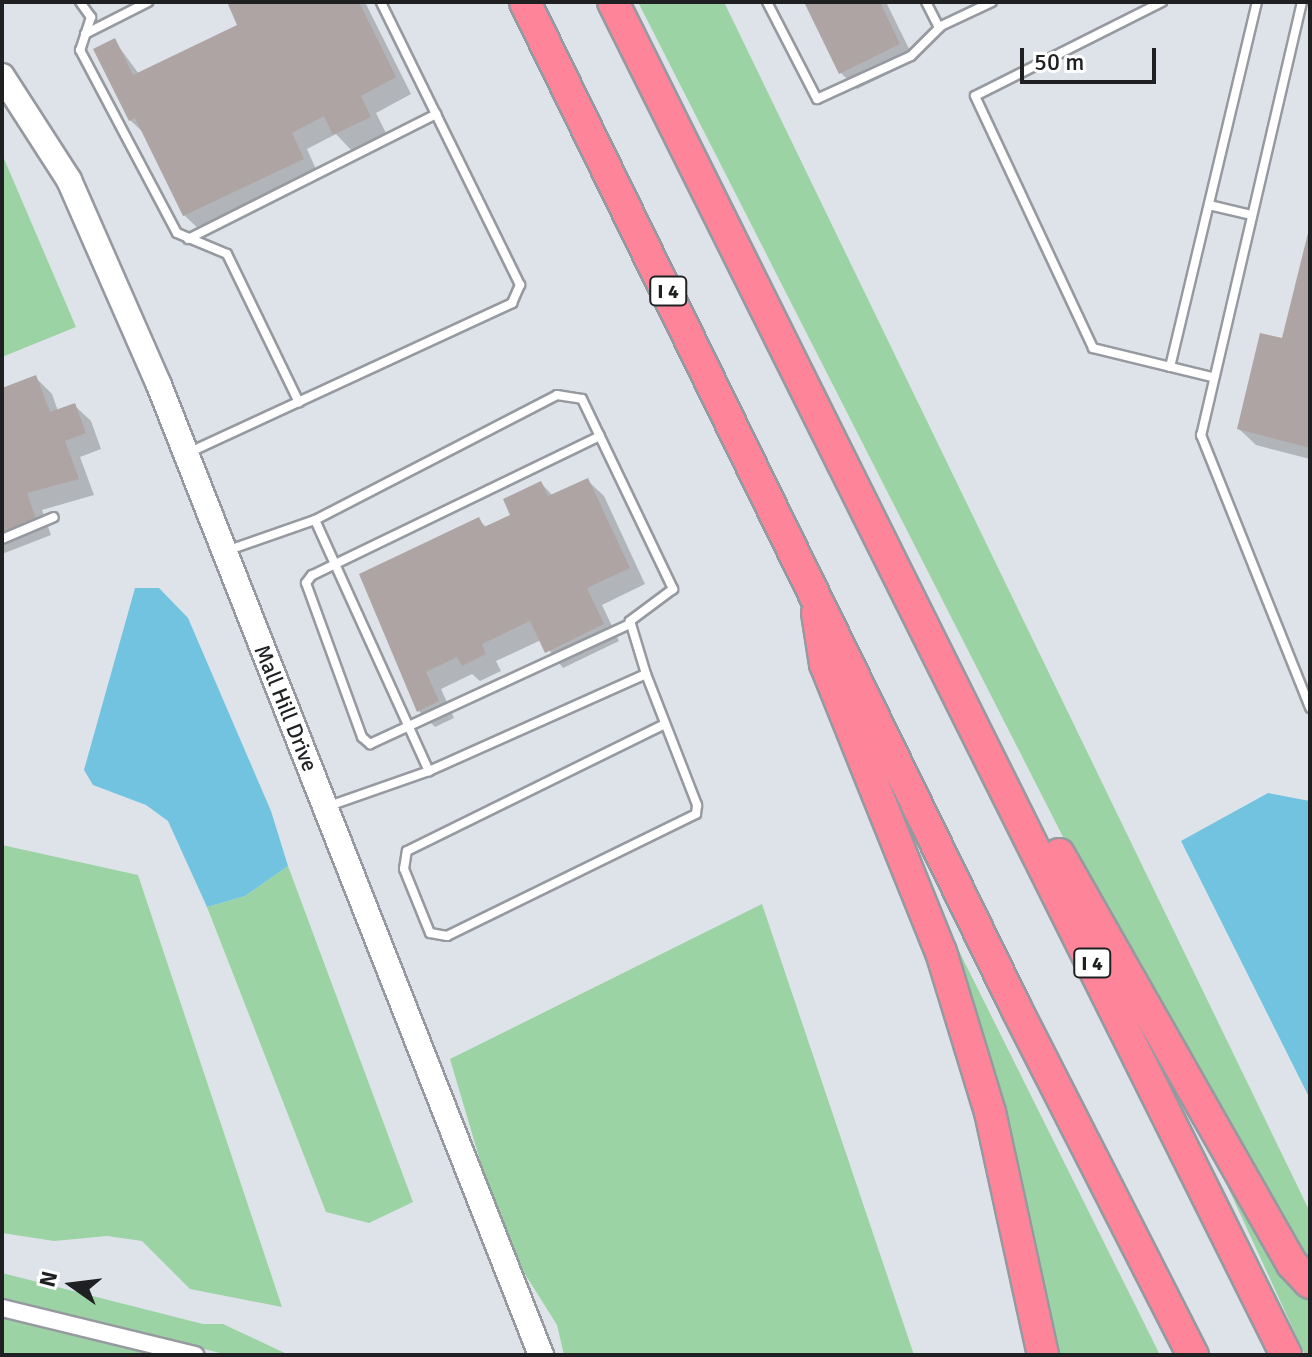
<!DOCTYPE html>
<style>
body{margin:0}
#map{position:relative;width:1312px;height:1357px;overflow:hidden;background:#dee3e9;font-family:Signika,sans-serif}
div>[style]{position:absolute}
[style*='--x']{left:calc(var(--x)*1px);top:calc(var(--y)*1px);width:calc(var(--w)*1px);rotate:calc(var(--a)*1deg)}
.green>*{inset:0;background:#9bd3a4}
.water>*{inset:0;background:#71c3df}
.shadow>*{inset:0;background:#0003}
.building>*{inset:0;background:#ada4a3}
.roads{filter:drop-shadow(2px 0 #969aa0) drop-shadow(-2px 0 #969aa0) drop-shadow(0 2px #969aa0) drop-shadow(0 -2px #969aa0)}
.lane>*{height:8px;margin:-4px;padding:0 4px;transform-origin:4px;border-radius:4px;background:#fff}
.street>*{height:16px;margin:-8px;padding:0 8px;transform-origin:8px;border-radius:8px;background:#fff}
.secondary>*{height:24px;margin:-12px;padding:0 12px;transform-origin:12px;border-radius:12px;background:#fff}
.highway>*{height:30px;margin:-15px;padding:0 15px;transform-origin:15px;border-radius:15px;background:#fe849a}
span{translate:-50% -50%;white-space:nowrap;text-align:center;line-height:1.15;-webkit-text-stroke:6px #fff;paint-order:stroke}
.shield-label span{padding:2px 6px;background:#fff;border:2px solid;border-radius:6px;-webkit-text-stroke-width:0}
.shield-label{font-size:20px;color:#1e2022;font-weight:700}
.street-label{font-size:22px;color:#1e2022}
.frame{position:absolute;inset:0;border:4px solid #1e2022;pointer-events:none}
.north{position:absolute;left:32px;top:1245px;width:80px;height:80px;-webkit-text-stroke:6px #fff;paint-order:stroke;rotate:284deg;font-size:22px;font-weight:700;line-height:32px;text-align:center;color:#1e2022}
.north::after{content:'';display:block;margin:auto;width:28px;height:36px;background:#1e2022;clip-path:polygon(50% 0,100% 100%,50% 72%,0 100%)}
.scale{position:absolute;left:1020px;top:48px;width:136px;height:36px;box-sizing:border-box;border:4px solid #1e2022;border-top:0;padding-left:10px;font-size:24px;line-height:28px;white-space:nowrap;color:#1e2022;-webkit-text-stroke:6px #fff;paint-order:stroke}
</style>
<div id="map">
<div class="green">
<i style="clip-path:polygon(638px 2px,724px 2px,1310px 1212px,1310px 1266px,1117px 943px)"></i>
<i style="clip-path:polygon(2px 154px,76px 327px,2px 357px)"></i>
<i style="clip-path:polygon(2px 845px,138px 875px,282px 1307px,190px 1289px,142px 1241px,107px 1236px,54px 1241px,2px 1233px)"></i>
<i style="clip-path:polygon(288px 866px,413px 1202px,369px 1223px,326px 1212px,207px 907px,245px 896px)"></i>
<i style="clip-path:polygon(762px 904px,914px 1355px,564px 1355px,557px 1325px,525px 1274px,492px 1201px,450px 1059px)"></i>
<i style="clip-path:polygon(954px 947px,959px 951px,1160px 1355px,1047px 1355px)"></i>
<i style="clip-path:polygon(1220px 1170px,1310px 1297px,1310px 1355px,1305px 1355px)"></i>
<i style="clip-path:polygon(2px 1273px,203px 1324px,223px 1324px,289px 1355px,228px 1355px,2px 1298px)"></i>
<i style="clip-path:polygon(2px 1318px,159px 1355px,2px 1355px)"></i>
</div>
<div class="water">
<i style="clip-path:polygon(135px 588px,159px 588px,188px 618px,271px 811px,288px 866px,245px 896px,207px 907px,168px 821px,146px 805px,93px 785px,84px 770px)"></i>
<i style="clip-path:polygon(1268px 793px,1310px 801px,1310px 1099px,1181px 841px)"></i>
</div>
<div class="shadow">
<i style="clip-path:polygon(229px 2px,365px 2px,411px 94px,376px 113px,386px 133px,351px 150px,336px 134px,307px 149px,319px 176px,201px 231px,184px 215px,146px 135px,130px 120px,114px 40px,139px 74px,240px 26px)"></i>
<i style="clip-path:polygon(806px 2px,886px 2px,915px 61px,857px 89px,841px 73px)"></i>
<i style="clip-path:polygon(1310px 233px,1310px 459px,1256px 445px,1239px 429px,1283px 341px)"></i>
<i style="clip-path:polygon(36px 378px,52px 394px,58px 411px,74px 405px,91px 421px,101px 449px,80px 457px,94px 495px,42px 510px,51px 535px,2px 554px,2px 390px)"></i>
<i style="clip-path:polygon(587px 480px,604px 496px,645px 584px,602px 605px,619px 641px,563px 668px,541px 640px,496px 661px,501px 671px,480px 681px,472px 674px,441px 689px,454px 718px,435px 727px,418px 710px,362px 575px,479px 520px,487px 528px,513px 516px,541px 483px,553px 496px)"></i>
</div>
<div class="building">
<i style="clip-path:polygon(227px 2px,359px 2px,396px 77px,361px 96px,371px 117px,333px 135px,324px 116px,292px 133px,304px 159px,183px 216px,135px 118px,129px 121px,93px 49px,115px 38px,133px 75px,237px 25px)"></i>
<i style="clip-path:polygon(804px 2px,880px 2px,900px 44px,839px 74px)"></i>
<i style="clip-path:polygon(1309px 229px,1310px 229px,1310px 448px,1237px 429px,1260px 333px,1282px 338px)"></i>
<i style="clip-path:polygon(36px 375px,50px 412px,75px 403px,86px 433px,65px 441px,79px 479px,27px 493px,36px 519px,2px 532px,2px 388px)"></i>
<i style="clip-path:polygon(588px 478px,630px 568px,587px 588px,604px 624px,545px 653px,530px 621px,482px 644px,486px 654px,462px 666px,457px 657px,426px 672px,439px 701px,417px 712px,359px 574px,479px 517px,484px 527px,510px 515px,503px 499px,541px 481px,548px 496px)"></i>
</div>
<div class="roads">
<div class="lane">
<i style="--x:80;--y:2;--w:19;--a:54"></i>
<i style="--x:91;--y:17;--w:35;--a:108"></i>
<i style="--x:80;--y:50;--w:207;--a:62.1"></i>
<i style="--x:177;--y:233;--w:54;--a:22.8"></i>
<i style="--x:227;--y:254;--w:165;--a:64.1"></i>
<i style="--x:767;--y:2;--w:109;--a:62.7"></i>
<i style="--x:817;--y:99;--w:103;--a:-24.6"></i>
<i style="--x:911;--y:56;--w:42;--a:-45"></i>
<i style="--x:941;--y:26;--w:56;--a:-25.2"></i>
<i style="--x:926;--y:2;--w:29;--a:63"></i>
<i style="--x:1162;--y:2;--w:209;--a:153.3"></i>
<i style="--x:975;--y:96;--w:278;--a:64.9"></i>
<i style="--x:1093;--y:348;--w:122;--a:13.7"></i>
<i style="--x:1302;--y:2;--w:445;--a:103.1"></i>
<i style="--x:1201;--y:435;--w:294;--a:68.2"></i>
<i style="--x:85;--y:34;--w:71;--a:-26.9"></i>
<i style="--x:1209;--y:205;--w:43;--a:13.4"></i>
<i style="--x:188;--y:239;--w:278;--a:-26.7"></i>
<i style="--x:1170;--y:367;--w:375;--a:-76.6"></i>
<i style="--x:600;--y:436;--w:320;--a:154.2"></i>
<i style="--x:312;--y:575;--w:10;--a:127"></i>
<i style="--x:306;--y:583;--w:164;--a:70"></i>
<i style="--x:362;--y:737;--w:11;--a:41"></i>
<i style="--x:370;--y:744;--w:286;--a:-24.8"></i>
<i style="--x:190;--y:452;--w:355;--a:-24.8"></i>
<i style="--x:512;--y:303;--w:20;--a:-66"></i>
<i style="--x:520;--y:285;--w:315;--a:-116.2"></i>
<i style="--x:315;--y:520;--w:276;--a:65.6"></i>
<i style="--x:429;--y:771;--w:109;--a:160.7"></i>
<i style="--x:2;--y:539;--w:56;--a:-22.9"></i>
<i style="--x:226;--y:551;--w:94;--a:-19.2"></i>
<i style="--x:315;--y:520;--w:272;--a:-27.3"></i>
<i style="--x:557;--y:395;--w:25;--a:9"></i>
<i style="--x:582;--y:399;--w:211;--a:64.4"></i>
<i style="--x:673;--y:589;--w:54;--a:143.3"></i>
<i style="--x:630;--y:621;--w:55;--a:73.2"></i>
<i style="--x:646;--y:674;--w:238;--a:155.9"></i>
<i style="--x:646;--y:674;--w:141;--a:68.7"></i>
<i style="--x:697;--y:805;--w:9;--a:96"></i>
<i style="--x:696;--y:814;--w:277;--a:153.9"></i>
<i style="--x:447;--y:936;--w:17;--a:-170"></i>
<i style="--x:430;--y:933;--w:69;--a:-112.1"></i>
<i style="--x:404;--y:869;--w:18;--a:-81"></i>
<i style="--x:407;--y:851;--w:285;--a:-26.2"></i>
</div>
<div class="street">
<i style="--x:2;--y:1308;--w:199;--a:13.7"></i>
</div>
<div class="secondary">
<i style="--x:2;--y:76;--w:124;--a:57.2"></i>
<i style="--x:69;--y:180;--w:224;--a:66.3"></i>
<i style="--x:159;--y:385;--w:1043;--a:68.5"></i>
</div>
<div class="highway">
<i style="--x:525;--y:2;--w:1119;--a:63.98"></i>
<i style="--x:1016;--y:1008;--w:390;--a:63"></i>
<i style="--x:613;--y:2;--w:1511;--a:63.55"></i>
<i style="--x:817;--y:613;--w:52;--a:81.1"></i>
<i style="--x:825;--y:664;--w:310;--a:68.1"></i>
<i style="--x:941;--y:952;--w:167;--a:73"></i>
<i style="--x:990;--y:1112;--w:249;--a:77.7"></i>
<i style="--x:1059;--y:854;--w:472;--a:60.4"></i>
<i style="--x:1292;--y:1264;--w:26;--a:47"></i>
</div>
</div>
<div class="shield-label">
<span style="left:668px;top:291px">I 4</span>
<span style="left:1092px;top:963px">I 4</span>
</div>
<div class="street-label">
<span style="left:286px;top:708px;rotate:68deg">Mall Hill Drive</span>
</div>
<div class="frame"></div>
<div class="north">N</div>
<div class="scale">50 m</div>
</div>
